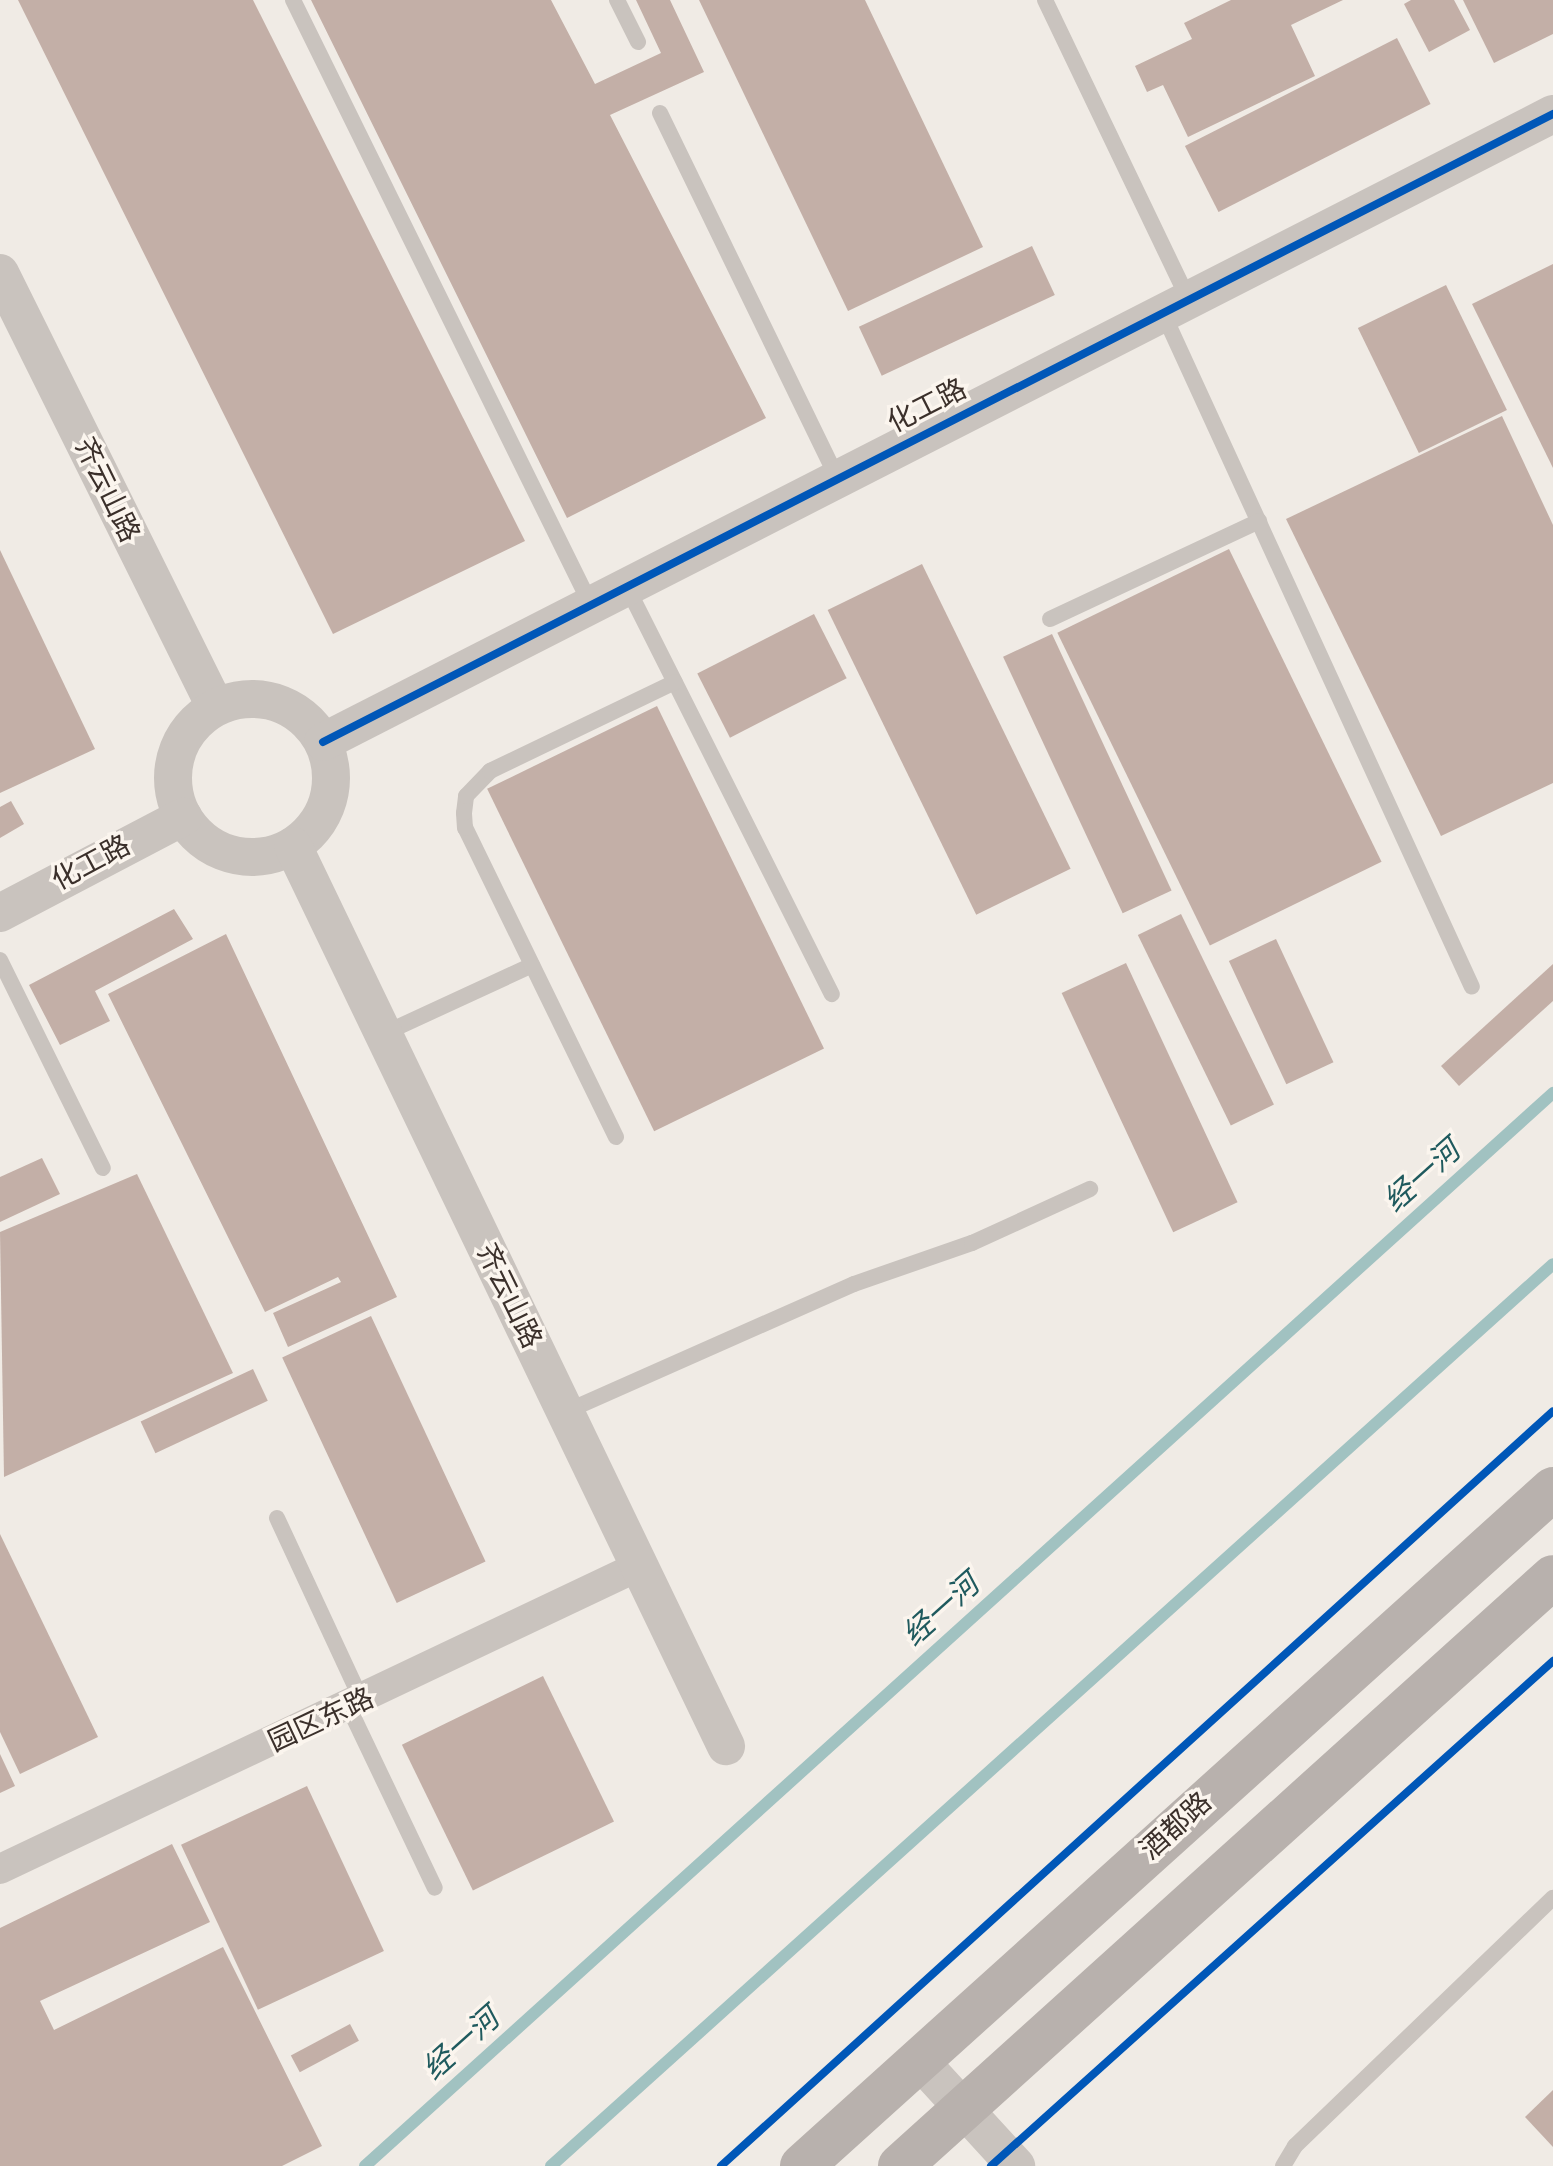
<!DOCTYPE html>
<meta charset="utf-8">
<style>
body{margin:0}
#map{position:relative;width:1553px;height:2166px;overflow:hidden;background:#f0ebe5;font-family:"DejaVu Sans","Noto Sans SC",sans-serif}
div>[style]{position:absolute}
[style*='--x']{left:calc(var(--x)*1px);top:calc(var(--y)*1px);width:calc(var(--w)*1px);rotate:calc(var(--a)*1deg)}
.stream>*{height:12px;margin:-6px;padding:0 6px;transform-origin:6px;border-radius:6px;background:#a1c2c1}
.building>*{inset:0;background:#c3afa7;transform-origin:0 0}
.service>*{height:16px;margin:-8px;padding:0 8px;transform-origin:8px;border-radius:8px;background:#c9c3be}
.minor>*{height:30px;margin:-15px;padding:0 15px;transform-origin:15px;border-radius:15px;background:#c9c3be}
.tertiary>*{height:38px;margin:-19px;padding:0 19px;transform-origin:19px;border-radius:19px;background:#c9c3be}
.tertiary>.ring{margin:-19px;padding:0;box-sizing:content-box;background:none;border:38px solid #c9c3be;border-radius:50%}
.primary>*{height:44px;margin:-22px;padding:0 22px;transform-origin:22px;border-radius:22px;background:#b8b1ad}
.cycleway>*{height:8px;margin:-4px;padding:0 4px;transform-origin:4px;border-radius:4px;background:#0057b8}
span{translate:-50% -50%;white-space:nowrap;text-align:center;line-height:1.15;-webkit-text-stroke:7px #fbf5ee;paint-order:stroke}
.street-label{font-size:28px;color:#3b302b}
.water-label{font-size:30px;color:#1f5a5e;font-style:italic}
</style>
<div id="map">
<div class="stream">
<i style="--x:365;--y:2166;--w:1601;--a:-42.09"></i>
<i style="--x:551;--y:2166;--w:1348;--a:-41.99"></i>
</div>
<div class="building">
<i style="clip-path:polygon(18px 0,253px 0,525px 541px,333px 634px)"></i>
<i style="clip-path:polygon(311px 0,551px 0,595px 84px,661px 53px,636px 0,670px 0,704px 72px,610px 115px,766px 418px,567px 518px)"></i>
<i style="clip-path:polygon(699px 0,865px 0,983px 247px,848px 311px)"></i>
<i style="clip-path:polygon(1231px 0,1343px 0,1291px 25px,1315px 76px,1188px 137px,1163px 85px,1147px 92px,1135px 66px,1192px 39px,1184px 23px)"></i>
<i style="clip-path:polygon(1411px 0,1454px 0,1470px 30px,1429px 52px,1404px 4px)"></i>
<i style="clip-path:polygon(1463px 0,1553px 0,1553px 34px,1494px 63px)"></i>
<i style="left:1397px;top:38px;width:74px;height:238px;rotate:63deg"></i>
<i style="left:1032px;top:246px;width:54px;height:191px;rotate:65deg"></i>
<i style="clip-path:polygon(1553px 264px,1553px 468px,1472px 304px)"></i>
<i style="left:1446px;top:285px;width:139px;height:98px;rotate:64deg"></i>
<i style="clip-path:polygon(1502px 416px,1553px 525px,1553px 783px,1441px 836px,1286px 519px)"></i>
<i style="left:1229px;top:549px;width:348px;height:191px;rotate:64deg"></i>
<i style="clip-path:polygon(0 550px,95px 749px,0 793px)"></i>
<i style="left:922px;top:564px;width:339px;height:105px;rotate:64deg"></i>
<i style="left:814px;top:614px;width:72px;height:131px;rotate:63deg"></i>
<i style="left:1052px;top:634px;width:283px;height:54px;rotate:65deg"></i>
<i style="left:657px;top:706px;width:381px;height:189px;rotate:64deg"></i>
<i style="clip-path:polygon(11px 801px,24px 824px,0 838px,0 807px)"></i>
<i style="clip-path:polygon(174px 909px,193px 939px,95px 991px,110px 1021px,60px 1045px,29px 985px)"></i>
<i style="left:1181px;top:914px;width:212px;height:48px;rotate:64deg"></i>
<i style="clip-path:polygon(226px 934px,397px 1297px,288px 1347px,273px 1313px,341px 1282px,338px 1277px,265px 1312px,108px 994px)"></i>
<i style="left:1276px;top:939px;width:136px;height:52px;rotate:65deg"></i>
<i style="left:1126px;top:963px;width:264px;height:71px;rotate:65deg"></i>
<i style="clip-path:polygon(1553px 964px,1553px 1001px,1459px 1086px,1441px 1066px)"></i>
<i style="clip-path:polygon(42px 1158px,60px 1194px,0 1222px,0 1177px)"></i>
<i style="clip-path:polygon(137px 1174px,233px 1373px,4px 1477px,0 1232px)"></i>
<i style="left:371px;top:1316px;width:271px;height:98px;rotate:65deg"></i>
<i style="left:253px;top:1369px;width:35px;height:124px;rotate:65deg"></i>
<i style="clip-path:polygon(0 1534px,98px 1737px,20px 1774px,0 1732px)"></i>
<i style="left:543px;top:1676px;width:162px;height:157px;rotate:64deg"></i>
<i style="clip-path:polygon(0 1754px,15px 1786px,0 1793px)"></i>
<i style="left:307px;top:1786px;width:182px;height:139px;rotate:65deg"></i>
<i style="clip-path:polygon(172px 1844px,210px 1922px,40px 2001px,54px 2030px,223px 1947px,322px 2146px,282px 2166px,0 2166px,0 1928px)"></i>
<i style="left:350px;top:2024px;width:19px;height:67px;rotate:62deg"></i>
<i style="clip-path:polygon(1553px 2090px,1553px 2147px,1525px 2117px)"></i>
</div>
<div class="service">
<i style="--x:293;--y:0;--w:672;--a:63.78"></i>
<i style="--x:617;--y:0;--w:47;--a:63.4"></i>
<i style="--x:1045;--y:0;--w:331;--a:64.4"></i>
<i style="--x:660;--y:113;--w:403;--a:64.1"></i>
<i style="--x:1163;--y:313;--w:741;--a:65.37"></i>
<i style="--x:626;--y:585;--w:458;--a:63.3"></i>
<i style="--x:1050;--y:619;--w:231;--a:-25.1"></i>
<i style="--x:0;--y:960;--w:232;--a:63.7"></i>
<i style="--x:383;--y:1034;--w:164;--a:-24.8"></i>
<i style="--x:616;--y:1137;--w:344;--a:-116"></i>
<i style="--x:465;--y:828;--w:15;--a:-94"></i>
<i style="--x:464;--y:813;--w:17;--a:-83"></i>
<i style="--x:466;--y:796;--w:35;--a:-46"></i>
<i style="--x:490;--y:771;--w:205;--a:-25.7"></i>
<i style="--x:565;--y:1412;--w:316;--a:-23.9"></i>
<i style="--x:854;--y:1284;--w:125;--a:-19.2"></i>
<i style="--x:972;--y:1243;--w:130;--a:-24.6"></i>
<i style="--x:277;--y:1518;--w:202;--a:65.1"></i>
<i style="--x:349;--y:1708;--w:199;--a:64.5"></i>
<i style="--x:1283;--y:2166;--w:23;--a:-59"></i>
<i style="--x:1295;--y:2146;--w:358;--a:-43.9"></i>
</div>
<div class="minor">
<i style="--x:0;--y:1869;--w:707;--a:-25.37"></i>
</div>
<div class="tertiary">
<i style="--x:0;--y:273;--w:484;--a:63.6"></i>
<i class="ring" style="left:173px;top:699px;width:120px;height:120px"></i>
<i style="--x:323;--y:742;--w:1381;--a:-27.05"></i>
<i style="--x:293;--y:846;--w:999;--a:64.31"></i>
<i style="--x:0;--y:913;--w:207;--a:-27.7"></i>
<i style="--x:919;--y:2060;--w:144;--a:47.5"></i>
</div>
<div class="primary">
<i style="--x:802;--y:2166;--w:1011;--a:-42.03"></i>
<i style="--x:900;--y:2166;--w:879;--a:-42.05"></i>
</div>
<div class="cycleway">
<i style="--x:323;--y:742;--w:1381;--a:-27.05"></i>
<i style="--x:721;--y:2166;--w:1123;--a:-42.22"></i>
<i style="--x:991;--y:2166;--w:756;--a:-41.94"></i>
</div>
<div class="street-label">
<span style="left:927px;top:406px;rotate:-27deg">化工路</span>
<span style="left:107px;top:490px;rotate:64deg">齐云山路</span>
<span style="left:91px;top:863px;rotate:-28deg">化工路</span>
<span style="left:509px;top:1296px;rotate:64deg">齐云山路</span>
<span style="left:321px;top:1720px;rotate:-25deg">园区东路</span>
<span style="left:1176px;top:1826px;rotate:-42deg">酒都路</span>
</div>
<div class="water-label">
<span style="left:1422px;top:1176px;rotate:-42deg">经一河</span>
<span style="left:941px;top:1610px;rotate:-42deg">经一河</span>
<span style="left:461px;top:2044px;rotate:-42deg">经一河</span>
</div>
</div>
